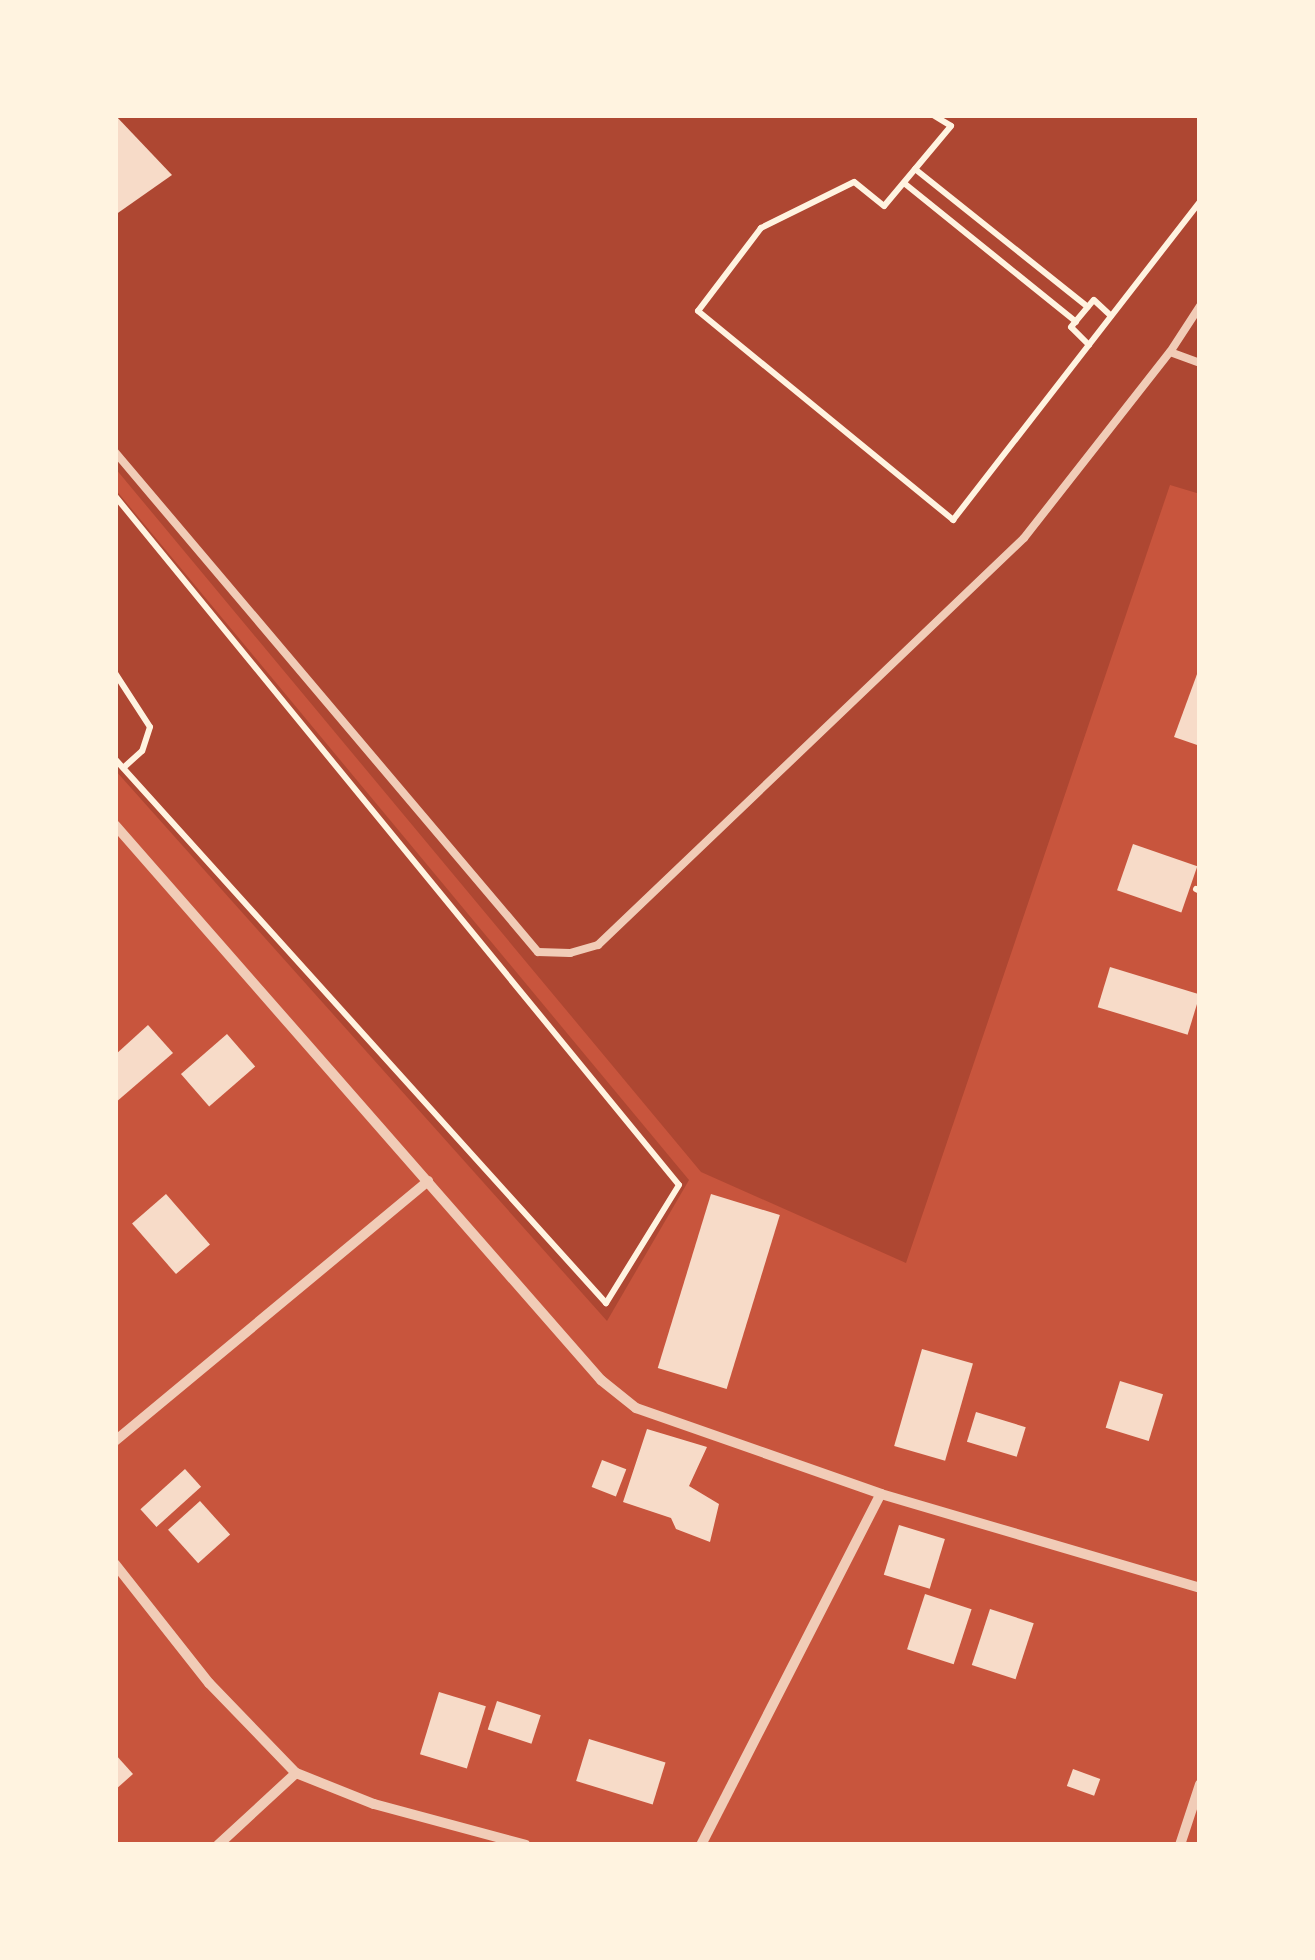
<!DOCTYPE html>
<style>
body{margin:0}
#map{position:relative;width:1315px;height:1960px;overflow:hidden;background:#c8553d;font-family:"Roboto Serif",serif}
div>[style]{position:absolute}
[style*='--x']{left:calc(var(--x)*1px);top:calc(var(--y)*1px);width:calc(var(--w)*1px);rotate:calc(var(--a)*1deg)}
.green>*{inset:0;background:#ae4732}
.building>*{inset:0;background:#f7dbc8;transform-origin:0 0}
.path>*{height:6px;margin:-3px;padding:0 3px;transform-origin:3px;border-radius:3px;background:#fff3e0}
.service>*{height:8px;margin:-4px;padding:0 4px;transform-origin:4px;border-radius:4px;background:#f1ccb7}
.minor>*{height:10px;margin:-5px;padding:0 5px;transform-origin:5px;border-radius:5px;background:#f1ccb7}
span{translate:-50% -50%;white-space:nowrap;text-align:center;line-height:1.15;-webkit-text-stroke:10px #fff3e0;paint-order:stroke}
.frame{position:absolute;inset:0;border:118px solid #fff3e0;pointer-events:none}
</style>
<div id="map">
<div class="green">
<i style="clip-path:polygon(115px 115px,1200px 115px,1200px 494px,1170px 485px,906px 1263px,701px 1172px,115px 468px)"></i>
<i style="clip-path:polygon(115px 489px,689px 1180px,607px 1321px,115px 770px)"></i>
</div>
<div class="building">
<i style="clip-path:polygon(115px 115px,172px 175px,115px 215px)"></i>
<i style="clip-path:polygon(1200px 666px,1200px 746px,1174px 737px)"></i>
<i style="left:1133px;top:844px;width:68px;height:49px;rotate:19deg"></i>
<i style="left:1110px;top:967px;width:94px;height:42px;rotate:17deg"></i>
<i style="clip-path:polygon(148px 1025px,173px 1053px,115px 1103px,115px 1055px)"></i>
<i style="left:227px;top:1034px;width:43px;height:61px;rotate:49deg"></i>
<i style="left:166px;top:1194px;width:67px;height:45px;rotate:49deg"></i>
<i style="left:711px;top:1194px;width:72px;height:182px;rotate:17deg"></i>
<i style="left:922px;top:1349px;width:53px;height:101px;rotate:16deg"></i>
<i style="left:1120px;top:1381px;width:45px;height:49px;rotate:17deg"></i>
<i style="left:976px;top:1412px;width:52px;height:31px;rotate:17deg"></i>
<i style="clip-path:polygon(647px 1429px,707px 1447px,689px 1486px,719px 1504px,710px 1542px,676px 1529px,671px 1518px,623px 1502px)"></i>
<i style="left:602px;top:1460px;width:26px;height:29px;rotate:21deg"></i>
<i style="left:185px;top:1469px;width:24px;height:60px;rotate:48deg"></i>
<i style="left:200px;top:1501px;width:45px;height:43px;rotate:48deg"></i>
<i style="left:899px;top:1525px;width:48px;height:52px;rotate:17deg"></i>
<i style="left:925px;top:1594px;width:49px;height:58px;rotate:18deg"></i>
<i style="left:990px;top:1609px;width:46px;height:59px;rotate:18deg"></i>
<i style="left:439px;top:1692px;width:49px;height:65px;rotate:17deg"></i>
<i style="left:497px;top:1701px;width:46px;height:30px;rotate:18deg"></i>
<i style="left:589px;top:1739px;width:80px;height:44px;rotate:17deg"></i>
<i style="clip-path:polygon(115px 1754px,133px 1774px,115px 1790px)"></i>
<i style="left:1073px;top:1769px;width:29px;height:18px;rotate:20deg"></i>
</div>
<div class="path">
<i style="--x:933;--y:115;--w:21;--a:31"></i>
<i style="--x:951;--y:126;--w:104;--a:129.9"></i>
<i style="--x:884;--y:206;--w:38;--a:-141"></i>
<i style="--x:854;--y:182;--w:104;--a:153.7"></i>
<i style="--x:761;--y:228;--w:104;--a:127.2"></i>
<i style="--x:698;--y:311;--w:330;--a:39.3"></i>
<i style="--x:953;--y:520;--w:403;--a:-52.2"></i>
<i style="--x:915;--y:169;--w:221;--a:38.6"></i>
<i style="--x:904;--y:183;--w:221;--a:38.9"></i>
<i style="--x:1089;--y:345;--w:25;--a:-135"></i>
<i style="--x:1071;--y:327;--w:35;--a:-50"></i>
<i style="--x:1094;--y:300;--w:23;--a:43"></i>
<i style="--x:115;--y:496;--w:890;--a:50.7"></i>
<i style="--x:679;--y:1185;--w:139;--a:121.7"></i>
<i style="--x:606;--y:1303;--w:733;--a:-132.07"></i>
<i style="--x:115;--y:673;--w:64;--a:57.1"></i>
<i style="--x:150;--y:727;--w:25;--a:108"></i>
<i style="--x:142;--y:751;--w:25;--a:138"></i>
<i style="--x:1196;--y:889;--w:4;--a:27"></i>
</div>
<div class="service">
<i style="--x:1200;--y:306;--w:55;--a:123.1"></i>
<i style="--x:1170;--y:352;--w:32;--a:20"></i>
<i style="--x:115;--y:452;--w:655;--a:49.77"></i>
<i style="--x:538;--y:952;--w:32;--a:2"></i>
<i style="--x:570;--y:953;--w:29;--a:-16"></i>
<i style="--x:598;--y:945;--w:589;--a:-43.69"></i>
<i style="--x:1024;--y:538;--w:236;--a:-51.9"></i>
</div>
<div class="minor">
<i style="--x:115;--y:825;--w:738;--a:48.79"></i>
<i style="--x:601;--y:1380;--w:45;--a:38.7"></i>
<i style="--x:636;--y:1408;--w:260;--a:19.3"></i>
<i style="--x:881;--y:1494;--w:333;--a:16.4"></i>
<i style="--x:115;--y:1441;--w:407;--a:-39.7"></i>
<i style="--x:115;--y:1564;--w:152;--a:51.7"></i>
<i style="--x:209;--y:1683;--w:125;--a:46"></i>
<i style="--x:296;--y:1773;--w:84;--a:21.7"></i>
<i style="--x:374;--y:1804;--w:157;--a:15.1"></i>
<i style="--x:218;--y:1845;--w:106;--a:-42.7"></i>
<i style="--x:701;--y:1845;--w:394;--a:-62.9"></i>
<i style="--x:1180;--y:1845;--w:64;--a:-71.8"></i>
</div>
<div class="frame"></div>
</div>
